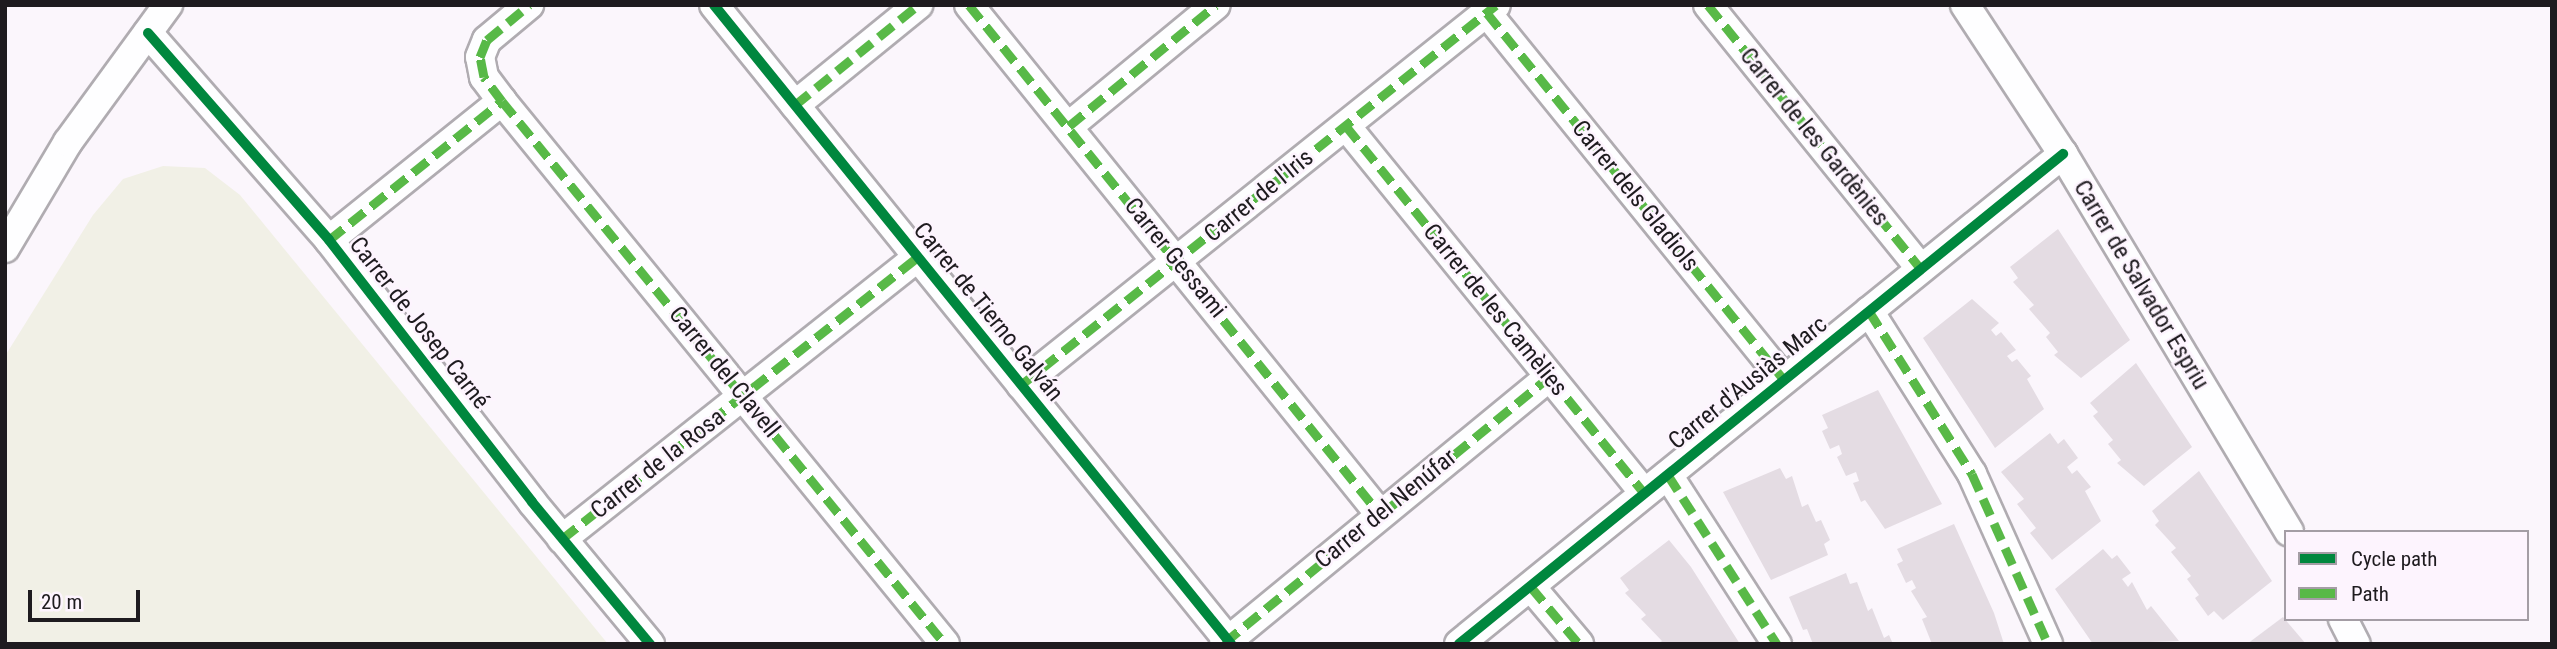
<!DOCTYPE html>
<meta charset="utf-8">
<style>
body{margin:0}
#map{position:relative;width:2557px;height:649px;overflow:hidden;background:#fbf6fc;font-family:"Roboto Condensed",sans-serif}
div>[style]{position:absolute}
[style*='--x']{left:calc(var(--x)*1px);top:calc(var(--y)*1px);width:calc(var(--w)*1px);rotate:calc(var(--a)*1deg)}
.green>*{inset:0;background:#f1f0e6}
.building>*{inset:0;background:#e4dce3}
.roads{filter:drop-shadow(2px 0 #b0acb1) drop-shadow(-2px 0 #b0acb1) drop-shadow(0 2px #b0acb1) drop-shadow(0 -2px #b0acb1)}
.street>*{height:28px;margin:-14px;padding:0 14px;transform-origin:14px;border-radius:14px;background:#fefeff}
.quiet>*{height:9px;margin-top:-4.5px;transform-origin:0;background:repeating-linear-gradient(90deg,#58b947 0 18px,transparent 0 27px)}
.cycleway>*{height:10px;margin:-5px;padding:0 5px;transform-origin:5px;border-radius:5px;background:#00873e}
span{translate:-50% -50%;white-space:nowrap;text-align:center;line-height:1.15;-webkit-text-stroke:5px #fdf4fe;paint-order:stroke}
.street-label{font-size:24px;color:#1e1b1f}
.frame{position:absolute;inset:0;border:7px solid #1e1b1f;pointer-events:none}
.legend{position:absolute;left:2284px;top:530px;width:245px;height:91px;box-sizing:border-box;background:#fdf4fe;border:2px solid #a49da5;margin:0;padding:9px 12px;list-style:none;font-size:21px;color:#1e1b1f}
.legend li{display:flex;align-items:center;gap:14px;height:35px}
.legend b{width:35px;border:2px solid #a49da5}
.scale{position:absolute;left:28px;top:590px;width:112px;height:32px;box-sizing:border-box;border:4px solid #1e1b1f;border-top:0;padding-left:9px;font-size:21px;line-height:24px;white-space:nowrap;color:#1e1b1f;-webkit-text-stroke:5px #fdf4fe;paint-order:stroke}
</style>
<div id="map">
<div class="green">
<i style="clip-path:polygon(163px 166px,205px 168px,240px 195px,608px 644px,5px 644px,5px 356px,93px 215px,123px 179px)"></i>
</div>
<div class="building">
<i style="clip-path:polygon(2058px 229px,2130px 340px,2081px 378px,2054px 355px,2058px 352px,2046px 337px,2050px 333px,2029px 309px,2034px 305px,2013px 282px,2018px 278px,2010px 267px)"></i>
<i style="clip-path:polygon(1972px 299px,1999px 323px,1991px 330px,1996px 336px,2001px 332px,2016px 350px,2007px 356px,2012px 362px,2017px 359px,2031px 376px,2027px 379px,2044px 409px,1995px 448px,1923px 338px)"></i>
<i style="clip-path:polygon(2136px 363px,2192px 447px,2144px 486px,2117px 463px,2121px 460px,2108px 444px,2113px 440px,2093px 416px,2098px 412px,2090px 403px)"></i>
<i style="clip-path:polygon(1878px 390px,1942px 504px,1885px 529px,1865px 500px,1861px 502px,1853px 483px,1859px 481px,1856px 472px,1846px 476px,1837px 457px,1842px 454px,1839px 445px,1830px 449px,1822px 431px,1828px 428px,1822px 415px)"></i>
<i style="clip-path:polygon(2050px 433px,2058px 444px,2064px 439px,2078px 458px,2067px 467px,2072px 474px,2077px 470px,2091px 487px,2085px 491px,2101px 521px,2052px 560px,2030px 533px,2036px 528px,2017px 504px,2024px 499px,2001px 472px)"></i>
<i style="clip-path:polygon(1780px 468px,1786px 479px,1792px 476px,1802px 507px,1808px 504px,1816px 522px,1821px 520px,1830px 540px,1824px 544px,1828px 555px,1771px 580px,1723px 492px)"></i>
<i style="clip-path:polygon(2199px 471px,2272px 581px,2223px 620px,2214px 611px,2208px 616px,2195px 598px,2199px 595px,2187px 579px,2191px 576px,2171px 552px,2176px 548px,2155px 525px,2159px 521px,2152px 511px)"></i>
<i style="clip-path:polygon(1954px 524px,1994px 613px,2004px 644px,1932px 644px,1922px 619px,1927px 617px,1911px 591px,1916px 588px,1912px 580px,1906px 583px,1897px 564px,1903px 561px,1897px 549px)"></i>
<i style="clip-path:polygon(1669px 540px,1691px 567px,1740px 644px,1658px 644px,1662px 641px,1641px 619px,1646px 615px,1625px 593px,1629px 590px,1620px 578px)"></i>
<i style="clip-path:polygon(2103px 549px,2112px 559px,2117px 555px,2131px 573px,2122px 579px,2128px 587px,2132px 582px,2147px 610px,2151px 606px,2179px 641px,2093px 644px,2055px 589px)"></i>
<i style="clip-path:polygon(1846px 573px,1850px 584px,1857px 582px,1868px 611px,1872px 608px,1884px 638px,1889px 635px,1893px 644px,1813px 644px,1807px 629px,1803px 630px,1789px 597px)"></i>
<i style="clip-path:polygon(2283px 617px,2306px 644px,2247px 644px)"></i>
</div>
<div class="roads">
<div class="street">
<i style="--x:714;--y:5;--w:822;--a:51.02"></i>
<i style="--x:969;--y:5;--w:653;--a:51.09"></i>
<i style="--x:1708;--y:5;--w:338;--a:51.1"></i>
<i style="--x:1965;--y:5;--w:178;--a:56.7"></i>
<i style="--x:2063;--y:154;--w:440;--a:59.1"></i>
<i style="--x:1487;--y:13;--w:471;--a:51"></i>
<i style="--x:148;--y:33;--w:275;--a:48.8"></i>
<i style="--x:329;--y:240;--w:331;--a:52.2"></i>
<i style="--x:532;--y:502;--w:185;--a:50.3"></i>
<i style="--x:502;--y:101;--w:701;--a:50.79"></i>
<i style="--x:795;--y:105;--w:159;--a:-39.1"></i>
<i style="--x:1069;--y:126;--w:190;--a:-39.5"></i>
<i style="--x:1346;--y:126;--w:473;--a:50.9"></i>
<i style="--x:329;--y:240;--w:222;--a:-38.8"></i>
<i style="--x:502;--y:101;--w:30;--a:-127"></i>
<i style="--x:484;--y:77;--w:20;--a:-101"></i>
<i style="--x:480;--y:57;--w:18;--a:-68"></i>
<i style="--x:487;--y:40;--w:55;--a:-39.8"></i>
<i style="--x:5;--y:248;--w:123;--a:-59.3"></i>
<i style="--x:68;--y:142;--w:170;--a:-53.9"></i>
<i style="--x:1869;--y:311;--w:193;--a:57.7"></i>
<i style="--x:1972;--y:474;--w:186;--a:65.9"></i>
<i style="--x:1021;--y:385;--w:608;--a:-38.66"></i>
<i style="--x:1668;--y:475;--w:201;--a:57.2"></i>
<i style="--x:562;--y:539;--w:453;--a:-38.4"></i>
<i style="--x:1531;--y:587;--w:75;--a:49.9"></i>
<i style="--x:2343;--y:619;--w:28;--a:63"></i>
<i style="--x:1224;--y:644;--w:421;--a:-39.4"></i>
<i style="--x:1459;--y:644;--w:778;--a:-39.05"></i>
</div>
</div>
<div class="quiet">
<i style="--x:969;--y:5;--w:653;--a:51.09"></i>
<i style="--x:1708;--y:5;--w:338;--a:51.1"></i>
<i style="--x:1487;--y:13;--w:471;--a:51"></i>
<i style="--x:502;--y:101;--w:701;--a:50.79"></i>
<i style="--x:795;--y:105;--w:159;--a:-39.1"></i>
<i style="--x:1069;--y:126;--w:190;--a:-39.5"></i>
<i style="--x:1346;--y:126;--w:473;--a:50.9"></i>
<i style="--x:329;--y:240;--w:222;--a:-38.8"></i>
<i style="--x:502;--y:101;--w:30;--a:-127"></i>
<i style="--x:484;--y:77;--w:20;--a:-101"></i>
<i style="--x:480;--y:57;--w:18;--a:-68"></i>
<i style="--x:487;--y:40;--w:55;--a:-39.8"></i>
<i style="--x:1869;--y:311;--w:193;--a:57.7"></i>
<i style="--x:1972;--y:474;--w:186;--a:65.9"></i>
<i style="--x:1021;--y:385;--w:608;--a:-38.66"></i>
<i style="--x:1668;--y:475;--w:201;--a:57.2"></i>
<i style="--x:562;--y:539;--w:453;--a:-38.4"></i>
<i style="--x:1531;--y:587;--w:75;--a:49.9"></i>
<i style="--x:1224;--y:643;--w:420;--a:-39.3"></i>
</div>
<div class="cycleway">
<i style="--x:714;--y:5;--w:822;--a:51.02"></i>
<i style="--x:148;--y:33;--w:275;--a:48.8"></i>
<i style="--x:329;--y:240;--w:331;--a:52.2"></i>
<i style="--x:532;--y:502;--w:185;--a:50.3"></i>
<i style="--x:1459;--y:644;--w:778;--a:-39.05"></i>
</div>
<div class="street-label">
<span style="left:1814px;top:137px;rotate:51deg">Carrer de les Gardènies</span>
<span style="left:1259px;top:196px;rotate:-39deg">Carrer de l'Iris</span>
<span style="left:1635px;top:196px;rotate:51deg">Carrer dels Gladiols</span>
<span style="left:1175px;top:258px;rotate:51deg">Carrer Gessami</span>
<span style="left:2141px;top:285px;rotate:59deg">Carrer de Salvador Espriu</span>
<span style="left:1495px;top:310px;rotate:51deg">Carrer de les Camèlies</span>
<span style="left:988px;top:312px;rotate:51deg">Carrer de Tierno Galván</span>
<span style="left:419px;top:323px;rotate:52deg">Carrer de Josep Carné</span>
<span style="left:724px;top:372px;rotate:51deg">Carrer del Clavell</span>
<span style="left:1748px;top:383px;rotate:-39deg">Carrer d'Ausiàs Marc</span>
<span style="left:658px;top:464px;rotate:-38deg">Carrer de la Rosa</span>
<span style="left:1386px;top:509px;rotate:-39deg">Carrer del Nenúfar</span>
</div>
<div class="frame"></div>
<ul class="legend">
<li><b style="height:9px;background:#00873e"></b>Cycle path</li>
<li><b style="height:9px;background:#58b947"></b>Path</li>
</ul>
<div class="scale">20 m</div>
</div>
